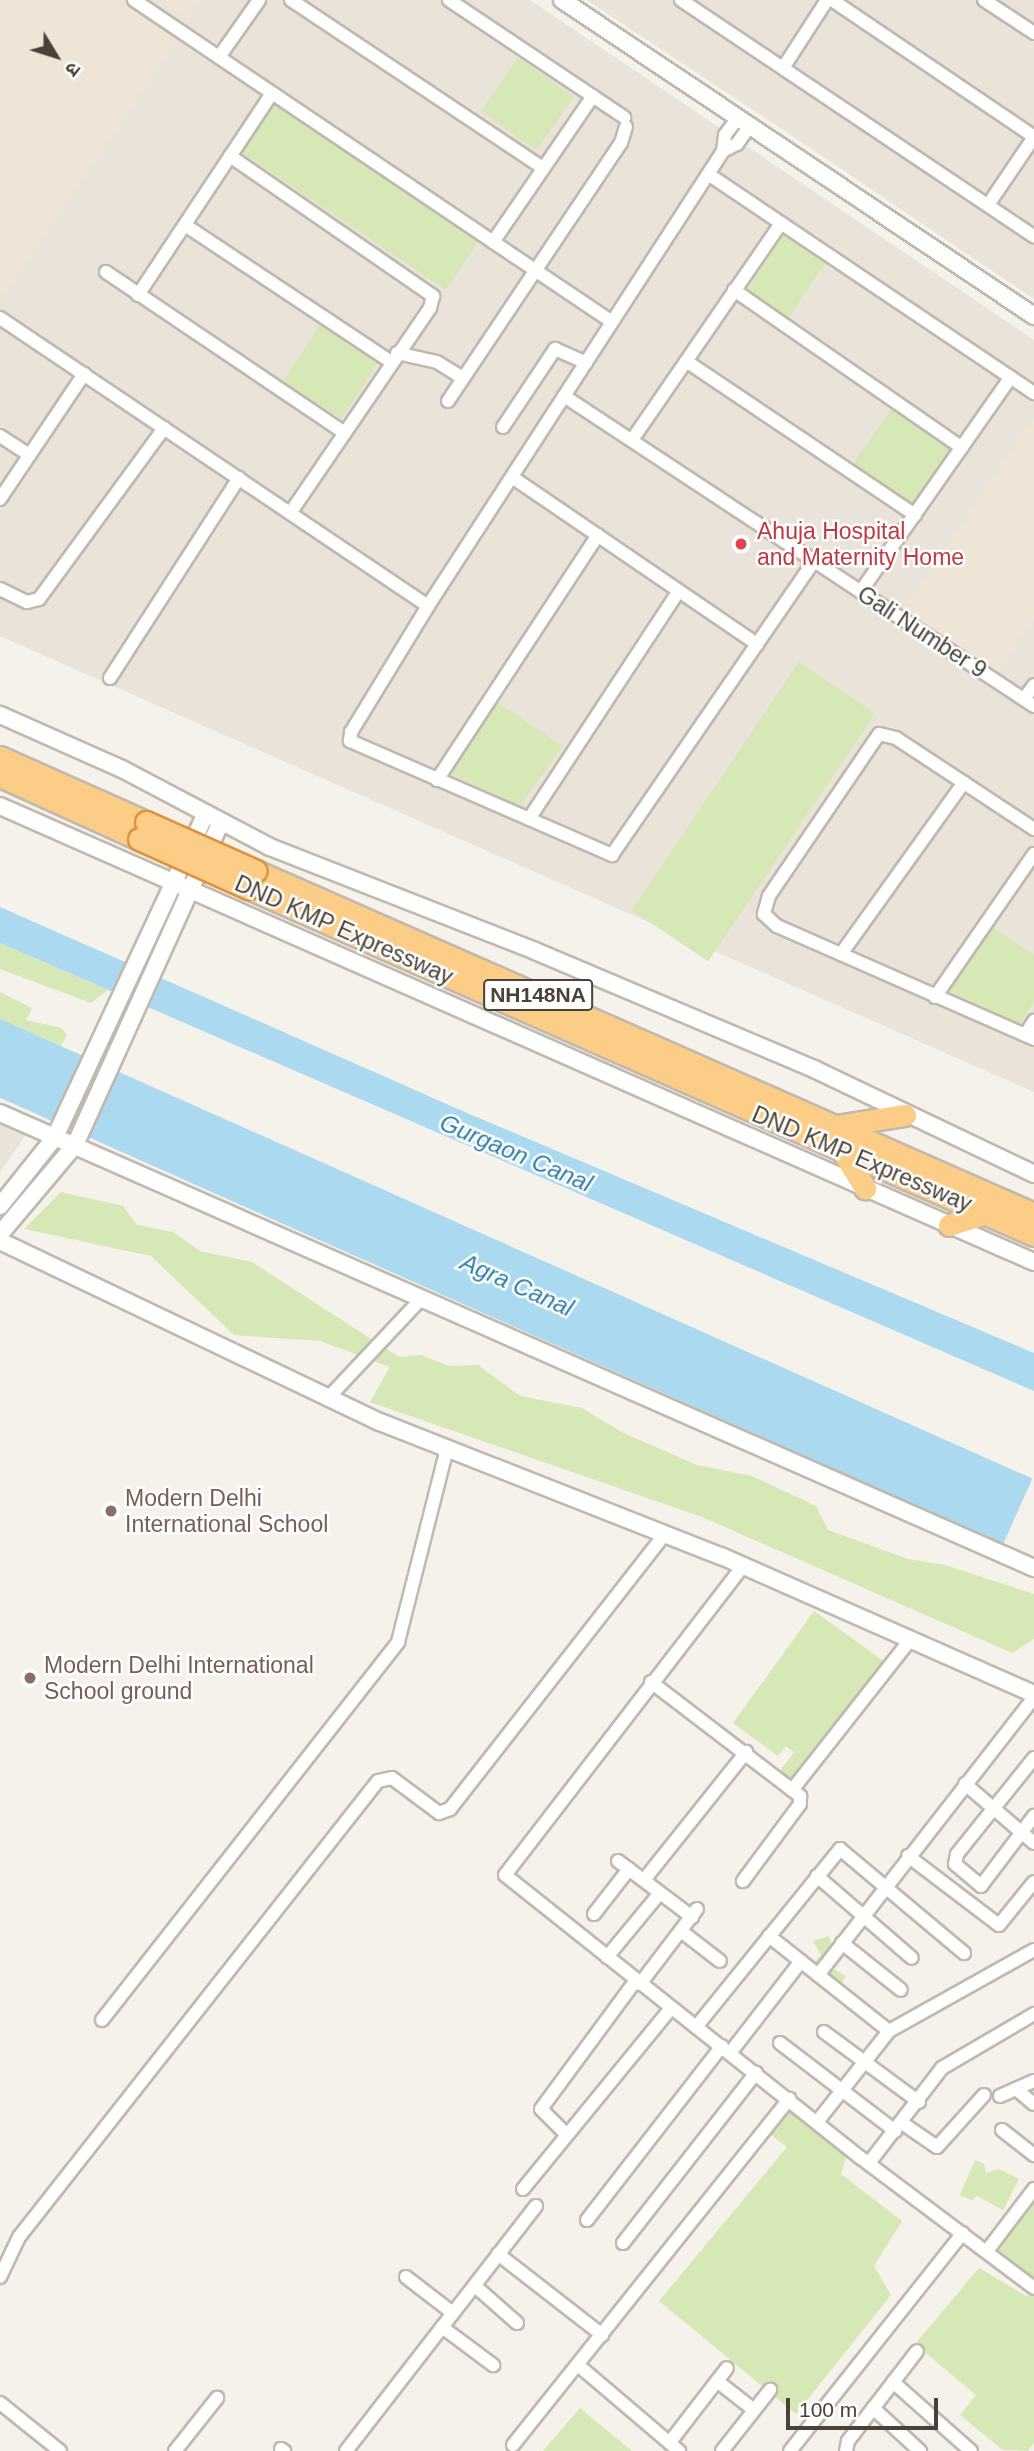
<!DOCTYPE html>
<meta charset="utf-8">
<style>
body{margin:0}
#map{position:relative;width:1034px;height:2451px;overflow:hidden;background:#f5f1eb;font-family:Arial,"Noto Sans Devanagari",sans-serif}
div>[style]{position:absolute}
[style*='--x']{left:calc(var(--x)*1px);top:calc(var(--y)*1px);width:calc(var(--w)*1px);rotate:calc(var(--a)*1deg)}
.residential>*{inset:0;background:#e9e3d9}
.education>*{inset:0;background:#eee5d6}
.green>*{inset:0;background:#d6e8b5;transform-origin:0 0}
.water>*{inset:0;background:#aad9f0;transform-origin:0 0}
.roads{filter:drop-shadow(2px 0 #c1b8ae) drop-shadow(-2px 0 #c1b8ae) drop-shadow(0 2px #c1b8ae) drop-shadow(0 -2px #c1b8ae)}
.minor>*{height:12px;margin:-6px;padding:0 6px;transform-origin:6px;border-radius:6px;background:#fff}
.tertiary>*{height:16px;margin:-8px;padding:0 8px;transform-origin:8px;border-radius:8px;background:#fff}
.trunk>*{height:21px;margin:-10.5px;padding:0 10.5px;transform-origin:10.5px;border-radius:10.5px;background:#fccd87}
.bridges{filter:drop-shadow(2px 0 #db943f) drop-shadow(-2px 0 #db943f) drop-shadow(0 2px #db943f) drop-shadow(0 -2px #db943f)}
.trunk-bridge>*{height:21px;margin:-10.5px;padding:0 10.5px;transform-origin:10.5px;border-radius:10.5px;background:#fccd87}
.dots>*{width:19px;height:19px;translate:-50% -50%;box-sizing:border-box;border:4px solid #fff;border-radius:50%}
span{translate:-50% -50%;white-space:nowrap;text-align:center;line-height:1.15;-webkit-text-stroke:5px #fff;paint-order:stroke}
.shield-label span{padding:2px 5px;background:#fff;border:2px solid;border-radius:5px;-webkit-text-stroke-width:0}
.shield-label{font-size:21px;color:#4a4239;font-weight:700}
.health-label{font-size:23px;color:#be3a42}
.left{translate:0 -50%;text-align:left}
.street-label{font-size:23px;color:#4a4239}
.education-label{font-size:23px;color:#785e54}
.water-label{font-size:24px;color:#307da5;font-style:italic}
.north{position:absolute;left:21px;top:21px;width:70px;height:70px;-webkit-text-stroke:5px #fff;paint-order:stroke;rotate:128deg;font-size:19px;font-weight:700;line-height:28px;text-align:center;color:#4a4239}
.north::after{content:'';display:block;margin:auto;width:24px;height:32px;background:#4a4239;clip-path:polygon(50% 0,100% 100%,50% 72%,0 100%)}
.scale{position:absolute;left:786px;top:2398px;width:152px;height:32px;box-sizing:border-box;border:4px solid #4a4239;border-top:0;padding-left:9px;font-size:21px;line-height:24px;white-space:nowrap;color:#4a4239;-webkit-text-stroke:5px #fff;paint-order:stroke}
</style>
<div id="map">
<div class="residential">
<i style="clip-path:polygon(0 0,530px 0,1034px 340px,1034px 1092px,0 636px)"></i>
<i style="clip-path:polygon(587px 0,1034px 0,1034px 299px,794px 137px)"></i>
<i style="clip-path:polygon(0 1121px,27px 1133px,0 1172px)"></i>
</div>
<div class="education">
<i style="clip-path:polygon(0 0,118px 0,177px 40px,0 301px)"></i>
<i style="clip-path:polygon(161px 0,199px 0,187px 18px)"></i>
<i style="clip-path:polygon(1034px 418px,1034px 618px,996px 674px,903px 611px)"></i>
</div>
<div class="green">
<i style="left:518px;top:58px;width:68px;height:65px;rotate:35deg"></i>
<i style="left:274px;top:103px;width:247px;height:59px;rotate:34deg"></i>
<i style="left:784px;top:234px;width:50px;height:68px;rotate:33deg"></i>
<i style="left:320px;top:325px;width:69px;height:67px;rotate:33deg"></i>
<i style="left:892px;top:408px;width:72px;height:67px;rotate:35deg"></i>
<i style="left:799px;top:662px;width:92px;height:299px;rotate:34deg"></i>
<i style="clip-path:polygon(493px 700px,563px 746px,520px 806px,445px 771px)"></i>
<i style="clip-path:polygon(989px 925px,1034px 955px,1034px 1002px,1020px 1024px,945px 989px)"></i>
<i style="clip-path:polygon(0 943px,108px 990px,91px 1003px,0 969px)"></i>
<i style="clip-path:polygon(0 992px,32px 1008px,26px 1020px,61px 1028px,67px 1035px,61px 1046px,0 1019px)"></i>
<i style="clip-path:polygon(61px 1192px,123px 1206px,137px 1225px,173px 1232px,200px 1251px,252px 1262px,399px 1357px,421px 1355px,449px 1366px,478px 1365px,520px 1396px,582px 1408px,623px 1433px,697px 1465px,752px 1476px,816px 1506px,828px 1530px,908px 1559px,945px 1565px,1034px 1594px,1034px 1639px,1012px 1653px,702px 1517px,370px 1402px,390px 1367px,320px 1341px,234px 1335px,151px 1256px,24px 1229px)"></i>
<i style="clip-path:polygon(814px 1611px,889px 1665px,798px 1790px,777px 1775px,794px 1752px,786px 1746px,778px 1756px,733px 1723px)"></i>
<i style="clip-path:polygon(829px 1936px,832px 1946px,823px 1963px,846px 1976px,836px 1993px,814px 1963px,821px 1955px,813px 1941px)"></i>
<i style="clip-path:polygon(794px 2103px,849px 2148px,841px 2174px,902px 2221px,874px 2266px,891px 2295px,796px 2414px,659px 2301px,787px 2147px,767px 2132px)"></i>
<i style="clip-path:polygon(975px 2160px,984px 2164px,986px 2173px,999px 2169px,1019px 2179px,1003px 2210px,977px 2196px,972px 2200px,960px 2195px)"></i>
<i style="clip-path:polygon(1034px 2200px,1034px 2282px,993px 2255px)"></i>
<i style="clip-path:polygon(979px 2268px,1026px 2296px,1034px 2294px,1034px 2443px,1028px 2451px,1003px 2450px,960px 2415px,976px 2395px,915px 2344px)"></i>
<i style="clip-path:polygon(580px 2408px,632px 2451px,543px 2451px)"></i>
</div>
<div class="water">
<i style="clip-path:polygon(0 907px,467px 1113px,1034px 1353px,1034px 1391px,0 943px)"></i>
<i style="left:0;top:1019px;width:1130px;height:72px;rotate:24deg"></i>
</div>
<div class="roads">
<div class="minor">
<i style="--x:134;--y:0;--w:576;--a:33.97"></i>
<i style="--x:291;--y:0;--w:303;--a:33.7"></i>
<i style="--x:449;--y:0;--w:211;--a:33.8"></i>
<i style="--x:681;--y:0;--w:425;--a:33.8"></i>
<i style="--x:832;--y:0;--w:244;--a:34.1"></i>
<i style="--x:984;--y:0;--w:60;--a:33.4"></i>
<i style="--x:219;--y:57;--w:70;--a:-54.9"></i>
<i style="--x:783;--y:68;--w:81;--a:-57.1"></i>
<i style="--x:737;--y:119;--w:20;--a:127"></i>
<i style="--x:725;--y:135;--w:16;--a:97"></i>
<i style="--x:723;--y:151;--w:16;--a:-27"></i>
<i style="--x:737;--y:144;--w:21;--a:-55"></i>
<i style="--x:723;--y:151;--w:542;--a:122.96"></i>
<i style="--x:428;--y:606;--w:148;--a:121.4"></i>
<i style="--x:351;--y:732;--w:9;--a:96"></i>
<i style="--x:350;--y:741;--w:286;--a:23.5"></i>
<i style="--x:612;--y:855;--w:357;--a:-55.5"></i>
<i style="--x:230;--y:156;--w:247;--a:34.6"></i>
<i style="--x:433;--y:296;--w:12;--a:104"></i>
<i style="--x:430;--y:308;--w:248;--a:124.3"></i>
<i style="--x:708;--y:174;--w:393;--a:33.9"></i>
<i style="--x:988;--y:205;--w:82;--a:-55.9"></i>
<i style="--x:185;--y:225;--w:247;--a:33.6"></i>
<i style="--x:493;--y:242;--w:177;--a:-55.6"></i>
<i style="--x:106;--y:272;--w:288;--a:34"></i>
<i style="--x:734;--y:290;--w:277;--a:34.7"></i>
<i style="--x:138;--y:295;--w:242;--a:-56.4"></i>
<i style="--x:0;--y:318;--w:516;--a:33.94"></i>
<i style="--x:397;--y:353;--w:41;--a:12.7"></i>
<i style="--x:437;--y:362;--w:31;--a:32"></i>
<i style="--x:686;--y:361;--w:276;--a:33.9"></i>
<i style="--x:564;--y:396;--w:563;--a:33.41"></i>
<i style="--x:448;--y:401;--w:311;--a:-56.2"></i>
<i style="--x:621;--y:143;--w:17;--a:-73"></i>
<i style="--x:503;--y:427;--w:94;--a:-56.3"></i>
<i style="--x:555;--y:349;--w:34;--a:24"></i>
<i style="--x:0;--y:436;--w:35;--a:33"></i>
<i style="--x:632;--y:440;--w:263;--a:-55.5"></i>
<i style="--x:512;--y:477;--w:297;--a:34.3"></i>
<i style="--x:0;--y:499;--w:151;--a:-56.1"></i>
<i style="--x:0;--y:589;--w:30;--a:26"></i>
<i style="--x:27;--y:602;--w:12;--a:-14"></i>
<i style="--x:39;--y:599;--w:212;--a:-53.8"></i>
<i style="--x:861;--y:591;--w:261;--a:-55"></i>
<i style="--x:110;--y:678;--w:238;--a:-57.2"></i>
<i style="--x:1024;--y:699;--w:17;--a:-54"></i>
<i style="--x:437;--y:780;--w:293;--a:-56.7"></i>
<i style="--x:529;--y:819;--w:273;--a:-56.7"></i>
<i style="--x:1034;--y:829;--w:165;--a:-146.6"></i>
<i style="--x:896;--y:738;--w:17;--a:-167"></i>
<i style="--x:879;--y:734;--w:196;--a:124.2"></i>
<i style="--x:769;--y:896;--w:19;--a:106"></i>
<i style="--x:764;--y:914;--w:18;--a:43"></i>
<i style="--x:777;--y:926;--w:281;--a:23.7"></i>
<i style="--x:841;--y:954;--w:211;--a:-54.4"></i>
<i style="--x:935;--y:997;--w:174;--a:-55.3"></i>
<i style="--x:1025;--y:1035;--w:17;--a:-57"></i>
<i style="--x:329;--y:1397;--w:136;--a:-46.8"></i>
<i style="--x:743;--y:1566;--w:390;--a:127.6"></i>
<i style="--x:505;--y:1875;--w:455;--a:38.5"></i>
<i style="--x:861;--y:2158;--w:216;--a:36.9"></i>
<i style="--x:651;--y:1682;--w:188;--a:37.4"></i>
<i style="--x:800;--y:1796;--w:8;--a:90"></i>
<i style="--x:800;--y:1804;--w:96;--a:126.5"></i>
<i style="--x:1034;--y:1758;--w:123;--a:128.7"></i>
<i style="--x:957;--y:1854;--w:10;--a:101"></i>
<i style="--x:955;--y:1864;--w:34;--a:40"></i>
<i style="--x:981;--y:1886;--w:88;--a:-52.9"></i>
<i style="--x:965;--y:1784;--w:91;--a:40.5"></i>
<i style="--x:792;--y:1790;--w:191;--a:-51.8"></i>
<i style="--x:908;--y:1856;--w:114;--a:37.2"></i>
<i style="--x:999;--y:1925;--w:55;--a:-50.9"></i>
<i style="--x:618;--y:1861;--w:93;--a:37.1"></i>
<i style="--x:817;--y:1876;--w:125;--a:40.8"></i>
<i style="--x:644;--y:1880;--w:164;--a:-51.4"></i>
<i style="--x:594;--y:1914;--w:57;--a:-52.1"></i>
<i style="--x:681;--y:1931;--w:49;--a:37.6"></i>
<i style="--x:769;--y:1936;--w:153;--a:38.4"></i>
<i style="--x:842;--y:1943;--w:75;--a:38.5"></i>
<i style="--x:607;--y:1957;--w:83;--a:-50.4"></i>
<i style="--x:818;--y:1975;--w:351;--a:-52.1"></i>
<i style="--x:640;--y:1984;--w:94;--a:-52.8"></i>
<i style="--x:102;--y:2020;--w:480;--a:-51.9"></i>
<i style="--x:398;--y:1642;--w:200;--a:-75.8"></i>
<i style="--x:696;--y:2027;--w:229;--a:-51"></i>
<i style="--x:840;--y:1849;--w:162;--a:40"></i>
<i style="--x:824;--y:2032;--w:118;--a:36.4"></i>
<i style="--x:780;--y:2043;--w:145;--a:37.4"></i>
<i style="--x:730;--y:2053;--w:116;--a:-52.3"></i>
<i style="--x:1016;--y:2089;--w:23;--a:40"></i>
<i style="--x:1000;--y:2096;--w:37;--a:-24"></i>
<i style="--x:817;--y:2122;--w:116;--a:-51.6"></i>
<i style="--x:889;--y:2031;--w:166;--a:-29.2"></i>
<i style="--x:902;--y:2123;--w:42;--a:34.4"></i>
<i style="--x:937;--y:2147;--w:70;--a:-47.9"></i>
<i style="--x:1002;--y:2130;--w:41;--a:38"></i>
<i style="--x:566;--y:2134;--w:35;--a:-135"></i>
<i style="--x:541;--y:2109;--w:160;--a:-53.6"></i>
<i style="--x:869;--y:2163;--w:120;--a:-52.5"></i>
<i style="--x:942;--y:2068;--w:107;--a:-30.4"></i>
<i style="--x:523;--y:2189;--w:234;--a:-50.7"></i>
<i style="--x:587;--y:2220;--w:220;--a:-52.2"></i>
<i style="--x:623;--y:2243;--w:216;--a:-52"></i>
<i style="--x:987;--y:2251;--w:78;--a:-52.8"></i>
<i style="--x:498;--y:2254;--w:132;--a:37.9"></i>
<i style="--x:0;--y:2277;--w:44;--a:-64.6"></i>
<i style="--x:19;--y:2237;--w:580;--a:-51.79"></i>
<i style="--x:378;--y:1781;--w:14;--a:-12"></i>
<i style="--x:392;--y:1778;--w:59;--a:36.7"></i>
<i style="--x:439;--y:1813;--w:12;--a:-20"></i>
<i style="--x:450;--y:1809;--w:349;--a:-52"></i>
<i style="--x:406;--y:2277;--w:59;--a:37.5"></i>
<i style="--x:475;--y:2286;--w:56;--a:41.4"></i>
<i style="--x:442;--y:2327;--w:64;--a:36.7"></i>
<i style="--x:578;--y:2365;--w:133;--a:40.4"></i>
<i style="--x:717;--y:2381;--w:47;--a:38.1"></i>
<i style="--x:893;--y:2382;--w:104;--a:41.5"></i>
<i style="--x:0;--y:2403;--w:77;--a:38.7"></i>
<i style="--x:873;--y:2408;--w:64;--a:42.5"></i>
<i style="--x:670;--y:2442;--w:93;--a:-52.4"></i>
<i style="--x:513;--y:2445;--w:443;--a:-51.4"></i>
<i style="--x:281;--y:2449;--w:4;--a:34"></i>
<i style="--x:175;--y:2451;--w:68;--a:-51.6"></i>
<i style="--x:346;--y:2451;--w:310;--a:-52.2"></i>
<i style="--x:722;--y:2451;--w:78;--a:-51.8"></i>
<i style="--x:790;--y:2451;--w:278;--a:-51.6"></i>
<i style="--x:846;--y:2451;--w:10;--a:-79"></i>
<i style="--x:848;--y:2441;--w:113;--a:-52.5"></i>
</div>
<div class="tertiary">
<i style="--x:562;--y:0;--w:568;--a:33.8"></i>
<i style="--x:0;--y:715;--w:133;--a:23.9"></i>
<i style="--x:122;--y:769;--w:167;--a:27.8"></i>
<i style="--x:270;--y:847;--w:285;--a:21.4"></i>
<i style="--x:535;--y:951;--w:303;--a:22.9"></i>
<i style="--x:814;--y:1069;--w:244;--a:25.5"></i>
<i style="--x:0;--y:806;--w:1130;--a:23.8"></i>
<i style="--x:0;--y:1113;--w:1130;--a:23.75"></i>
<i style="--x:0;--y:1206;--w:88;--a:-51.4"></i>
<i style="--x:55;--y:1137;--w:354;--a:-65"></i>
<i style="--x:0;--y:1234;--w:116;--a:-49.9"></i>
<i style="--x:75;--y:1145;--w:354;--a:-65.7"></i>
<i style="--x:0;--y:1241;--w:421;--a:25.5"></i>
<i style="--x:380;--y:1422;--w:366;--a:21.5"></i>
<i style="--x:721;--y:1556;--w:342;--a:23.8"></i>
</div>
<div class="trunk">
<i style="--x:0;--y:757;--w:160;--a:24"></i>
<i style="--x:0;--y:776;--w:153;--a:24.4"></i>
<i style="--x:256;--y:871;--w:850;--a:23.79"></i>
<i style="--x:248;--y:888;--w:859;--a:23.82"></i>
<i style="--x:836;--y:1126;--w:70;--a:-9.1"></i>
<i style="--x:842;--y:1151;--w:44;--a:58.1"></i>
<i style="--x:949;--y:1225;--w:39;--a:-18"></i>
</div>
</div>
<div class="bridges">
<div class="trunk-bridge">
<i style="--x:146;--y:822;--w:120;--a:24"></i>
<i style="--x:139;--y:839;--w:120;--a:24.2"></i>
</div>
</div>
<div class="dots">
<i style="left:741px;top:544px;background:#e0444e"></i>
<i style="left:111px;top:1511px;background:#8d6e63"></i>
<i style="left:30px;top:1678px;background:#8d6e63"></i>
</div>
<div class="shield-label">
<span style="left:538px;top:995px">NH148NA</span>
</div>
<div class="health-label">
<span class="left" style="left:757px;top:544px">Ahuja Hospital<br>and Maternity Home</span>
</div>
<div class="street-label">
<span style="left:922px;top:632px;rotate:33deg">Gali Number 9</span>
<span style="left:344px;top:930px;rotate:24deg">DND KMP Expressway</span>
<span style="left:862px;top:1159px;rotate:23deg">DND KMP Expressway</span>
</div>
<div class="education-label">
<span class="left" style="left:125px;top:1511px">Modern Delhi<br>International School</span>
<span class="left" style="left:44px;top:1678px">Modern Delhi International<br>School ground</span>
</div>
<div class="water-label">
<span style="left:516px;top:1153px;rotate:23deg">Gurgaon Canal</span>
<span style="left:517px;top:1285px;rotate:24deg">Agra Canal</span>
</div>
<div class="north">उ</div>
<div class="scale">100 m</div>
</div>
